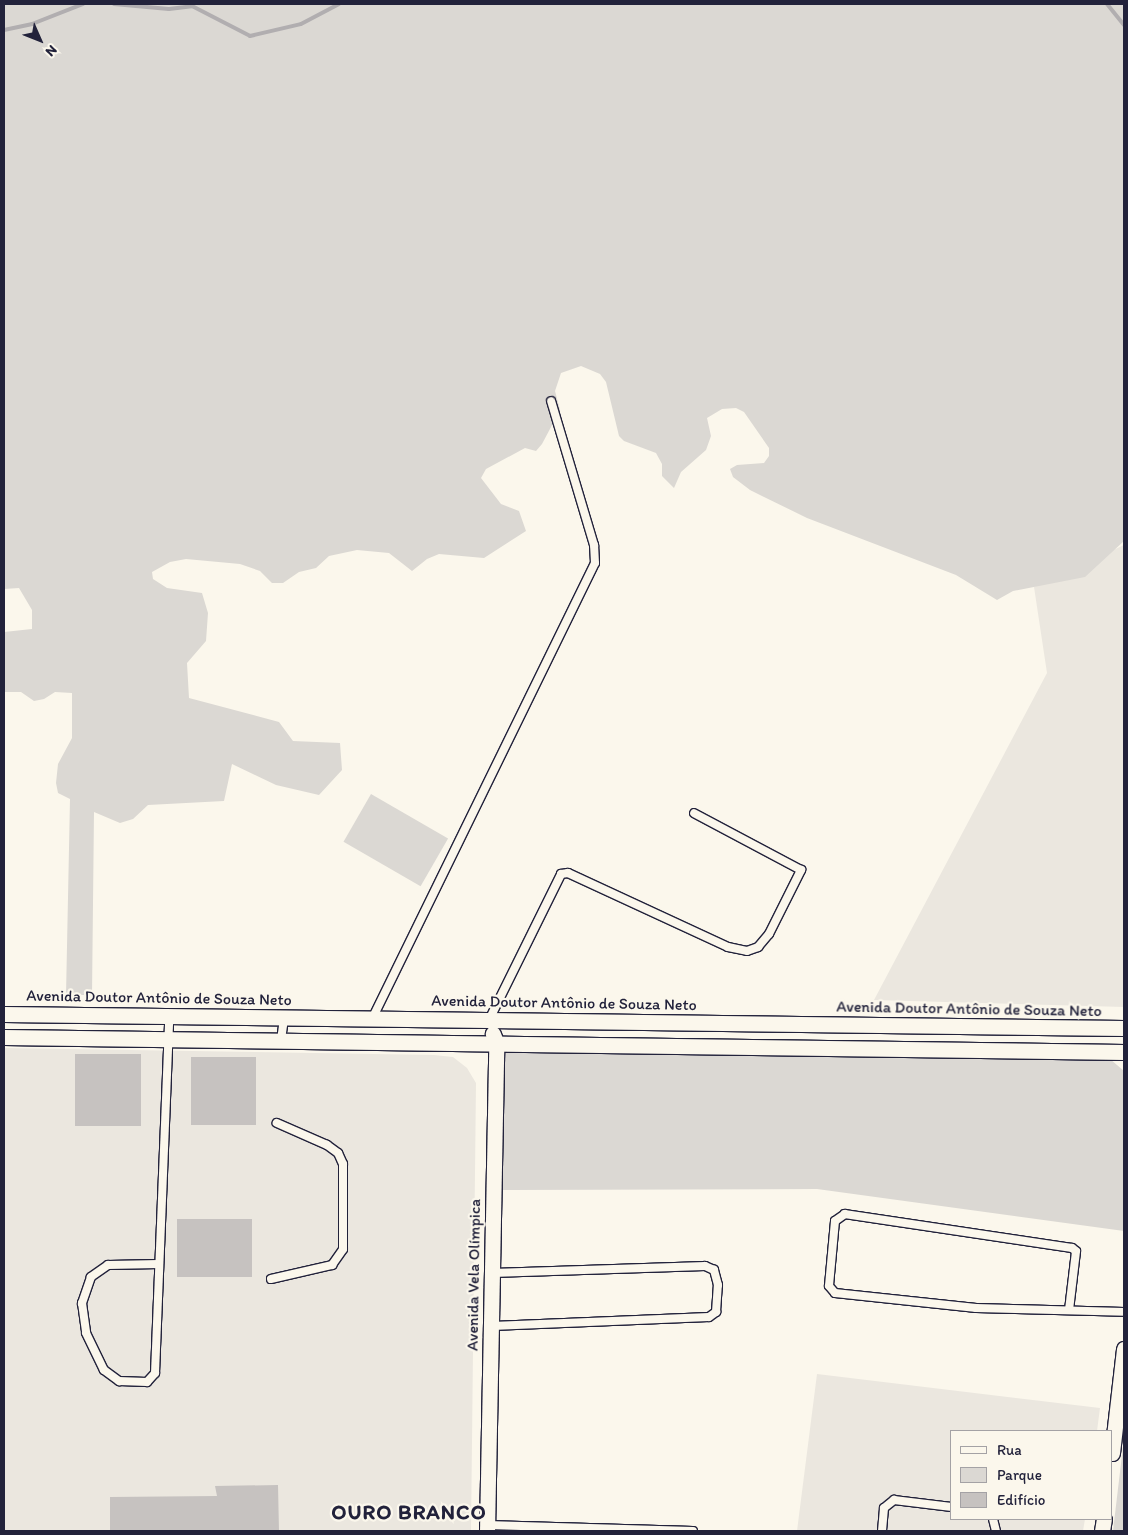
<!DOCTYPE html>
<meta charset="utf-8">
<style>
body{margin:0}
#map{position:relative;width:1128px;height:1535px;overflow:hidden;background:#fbf7ec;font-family:Itim,sans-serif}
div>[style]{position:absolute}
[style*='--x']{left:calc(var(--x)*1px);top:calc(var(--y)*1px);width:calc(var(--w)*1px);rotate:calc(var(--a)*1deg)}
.built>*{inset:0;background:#ebe7df}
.green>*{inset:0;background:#dbd8d3;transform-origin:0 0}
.stream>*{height:4px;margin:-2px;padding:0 2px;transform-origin:2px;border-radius:2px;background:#b1aeb0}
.building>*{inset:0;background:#c6c2c0;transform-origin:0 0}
.roads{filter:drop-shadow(1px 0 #22223b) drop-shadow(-1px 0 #22223b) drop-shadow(0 1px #22223b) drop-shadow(0 -1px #22223b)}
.lane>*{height:8px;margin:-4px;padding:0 4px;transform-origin:4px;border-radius:4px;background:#fbf7ec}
.street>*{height:15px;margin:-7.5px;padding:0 7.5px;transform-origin:7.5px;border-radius:7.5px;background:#fbf7ec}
span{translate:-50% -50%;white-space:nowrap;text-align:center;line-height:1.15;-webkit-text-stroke:4.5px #fbf7ec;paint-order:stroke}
.street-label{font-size:16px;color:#22223b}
.district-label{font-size:21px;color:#22223b;font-weight:700;letter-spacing:1px}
.frame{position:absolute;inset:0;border:5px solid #22223b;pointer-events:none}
.legend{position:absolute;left:950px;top:1430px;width:162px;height:90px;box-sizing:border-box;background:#fbf7ec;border:1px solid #a4a2a5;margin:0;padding:6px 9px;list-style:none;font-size:15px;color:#22223b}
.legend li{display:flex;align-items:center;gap:10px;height:25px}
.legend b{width:25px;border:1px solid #a4a2a5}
.north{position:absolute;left:15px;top:15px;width:50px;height:50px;-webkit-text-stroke:4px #fbf7ec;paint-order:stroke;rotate:134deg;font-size:14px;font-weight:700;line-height:20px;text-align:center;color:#22223b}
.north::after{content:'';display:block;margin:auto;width:18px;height:22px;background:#22223b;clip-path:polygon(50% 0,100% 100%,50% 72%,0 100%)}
</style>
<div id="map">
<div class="built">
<i style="clip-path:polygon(1124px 545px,1124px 1007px,874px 1000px,1047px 673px,1034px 587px)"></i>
<i style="clip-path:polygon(4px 1048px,434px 1055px,453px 1057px,467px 1068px,476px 1083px,471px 1531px,4px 1531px)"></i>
<i style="clip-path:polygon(817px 1374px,1100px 1408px,1097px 1431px,952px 1431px,952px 1519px,1085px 1519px,1083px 1531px,797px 1531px)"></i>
</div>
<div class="green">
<i style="clip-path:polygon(4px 4px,1124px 4px,1124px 541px,1085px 577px,1013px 591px,997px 600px,956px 575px,807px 518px,750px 490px,733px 477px,730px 469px,737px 465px,764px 463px,769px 456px,769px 448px,744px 412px,736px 408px,722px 409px,707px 418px,711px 436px,706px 450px,681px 472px,674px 488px,662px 476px,662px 464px,656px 453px,624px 441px,619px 436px,606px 382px,600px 374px,581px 366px,561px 373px,555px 391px,560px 410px,542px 444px,536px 451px,525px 448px,486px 469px,481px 478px,501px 504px,519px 511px,526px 531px,484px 558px,439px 554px,427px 559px,412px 571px,389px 553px,357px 550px,329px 556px,316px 568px,299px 572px,283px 583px,272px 583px,260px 571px,240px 564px,186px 559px,170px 562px,152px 572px,153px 579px,167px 588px,202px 593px,208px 613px,206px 641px,187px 663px,189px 698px,279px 722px,293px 741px,340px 743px,342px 770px,319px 795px,276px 785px,232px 764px,224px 801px,148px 805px,133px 819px,120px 823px,94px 812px,92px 995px,66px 995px,70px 799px,58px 793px,56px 783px,58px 764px,72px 738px,72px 693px,55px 692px,44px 699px,34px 701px,21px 692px,4px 692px,4px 632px,32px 629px,32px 610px,19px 588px,4px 589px)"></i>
<i style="left:371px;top:794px;width:89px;height:55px;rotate:30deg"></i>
<i style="clip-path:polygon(502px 1047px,1110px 1059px,1124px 1071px,1124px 1231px,817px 1189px,502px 1190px)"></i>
<i style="clip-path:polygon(1124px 1438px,1124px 1531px,1113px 1531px)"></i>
</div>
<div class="stream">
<i style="--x:114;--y:4;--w:55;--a:5.2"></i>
<i style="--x:169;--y:9;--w:23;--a:-7"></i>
<i style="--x:192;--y:6;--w:65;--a:27.3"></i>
<i style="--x:250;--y:36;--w:52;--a:-13.2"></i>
<i style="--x:301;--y:24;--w:43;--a:-27.8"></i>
<i style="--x:1107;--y:4;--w:27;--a:51"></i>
<i style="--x:4;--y:30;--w:29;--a:-12"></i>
<i style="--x:32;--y:24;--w:55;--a:-21.4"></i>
</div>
<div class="building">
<i style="left:75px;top:1054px;width:66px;height:72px"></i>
<i style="left:191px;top:1057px;width:65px;height:68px"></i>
<i style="left:177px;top:1219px;width:75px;height:58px"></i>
<i style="clip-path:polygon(278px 1485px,279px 1531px,110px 1531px,110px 1497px,217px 1496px,215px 1486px)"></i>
</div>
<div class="roads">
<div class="lane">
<i style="--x:373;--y:1017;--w:505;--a:-63.94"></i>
<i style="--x:595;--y:563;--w:18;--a:-93"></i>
<i style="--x:594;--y:545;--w:150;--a:-106.6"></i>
<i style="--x:489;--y:1020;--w:163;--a:-63.7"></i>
<i style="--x:561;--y:874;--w:7;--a:-8"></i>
<i style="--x:568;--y:873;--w:176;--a:24.8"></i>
<i style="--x:728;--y:947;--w:19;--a:12"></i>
<i style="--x:747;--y:951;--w:12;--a:-20"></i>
<i style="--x:758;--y:947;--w:17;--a:-50"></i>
<i style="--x:769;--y:934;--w:72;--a:-63.4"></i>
<i style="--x:801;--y:870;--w:121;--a:-152"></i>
<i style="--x:281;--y:1040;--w:22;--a:-82"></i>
<i style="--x:159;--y:1264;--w:51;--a:178.9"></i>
<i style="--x:108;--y:1265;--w:21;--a:145"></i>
<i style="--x:91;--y:1277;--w:28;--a:109"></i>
<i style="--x:82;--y:1303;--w:30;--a:82"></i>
<i style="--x:86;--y:1333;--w:41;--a:64.1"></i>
<i style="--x:104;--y:1370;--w:19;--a:36"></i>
<i style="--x:119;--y:1381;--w:28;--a:2"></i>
<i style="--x:147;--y:1382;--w:12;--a:-48"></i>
<i style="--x:155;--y:1373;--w:356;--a:-87.7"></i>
<i style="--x:271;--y:1279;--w:63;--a:-12.9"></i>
<i style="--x:332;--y:1265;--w:19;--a:-55"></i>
<i style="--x:343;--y:1249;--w:85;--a:-90"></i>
<i style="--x:343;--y:1164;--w:12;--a:-114"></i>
<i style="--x:338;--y:1153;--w:14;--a:-144"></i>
<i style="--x:327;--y:1145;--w:55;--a:-156.3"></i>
<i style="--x:1069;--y:1310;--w:59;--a:-83.2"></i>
<i style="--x:1076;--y:1251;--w:5;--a:-143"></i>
<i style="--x:1072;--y:1248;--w:230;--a:-171.5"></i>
<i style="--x:845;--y:1214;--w:12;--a:145"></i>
<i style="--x:835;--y:1221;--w:65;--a:95.3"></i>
<i style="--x:829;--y:1286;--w:9;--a:49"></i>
<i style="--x:835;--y:1293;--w:142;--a:6.1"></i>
<i style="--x:976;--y:1308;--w:148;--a:1.5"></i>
<i style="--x:492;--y:1326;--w:217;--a:-2.4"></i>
<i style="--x:709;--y:1317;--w:9;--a:-36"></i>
<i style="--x:716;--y:1312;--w:27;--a:-86"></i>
<i style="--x:718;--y:1285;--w:16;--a:-105"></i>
<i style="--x:714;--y:1270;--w:10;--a:-156"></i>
<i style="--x:705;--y:1266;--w:213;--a:178.1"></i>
<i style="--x:993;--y:1519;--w:12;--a:76"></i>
<i style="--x:487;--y:1525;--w:206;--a:1.7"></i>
<i style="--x:882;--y:1531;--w:23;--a:-85"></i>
<i style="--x:884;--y:1508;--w:13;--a:-39"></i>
<i style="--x:894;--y:1500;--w:58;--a:6.9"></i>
</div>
<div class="street">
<i style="--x:4;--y:1014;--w:1120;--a:0.72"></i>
<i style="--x:4;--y:1037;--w:1120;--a:0.77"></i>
<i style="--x:1112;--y:1453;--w:105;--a:-83.4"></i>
<i style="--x:487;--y:1531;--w:489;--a:-88.9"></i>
<i style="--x:496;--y:1042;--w:9;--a:-111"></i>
<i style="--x:1102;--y:1531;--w:12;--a:-81"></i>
</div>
</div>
<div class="street-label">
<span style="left:159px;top:998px;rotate:1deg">Avenida Doutor Antônio de Souza Neto</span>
<span style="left:564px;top:1003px;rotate:1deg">Avenida Doutor Antônio de Souza Neto</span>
<span style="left:969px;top:1009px;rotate:1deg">Avenida Doutor Antônio de Souza Neto</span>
<span style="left:474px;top:1275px;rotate:-89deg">Avenida Vela Olímpica</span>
</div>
<div class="district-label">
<span style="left:409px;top:1512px">OURO BRANCO</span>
</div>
<div class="frame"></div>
<ul class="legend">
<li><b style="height:6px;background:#fbf7ec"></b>Rua</li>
<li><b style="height:14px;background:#dbd8d3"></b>Parque</li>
<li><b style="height:14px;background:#c6c2c0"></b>Edifício</li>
</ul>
<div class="north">N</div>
</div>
